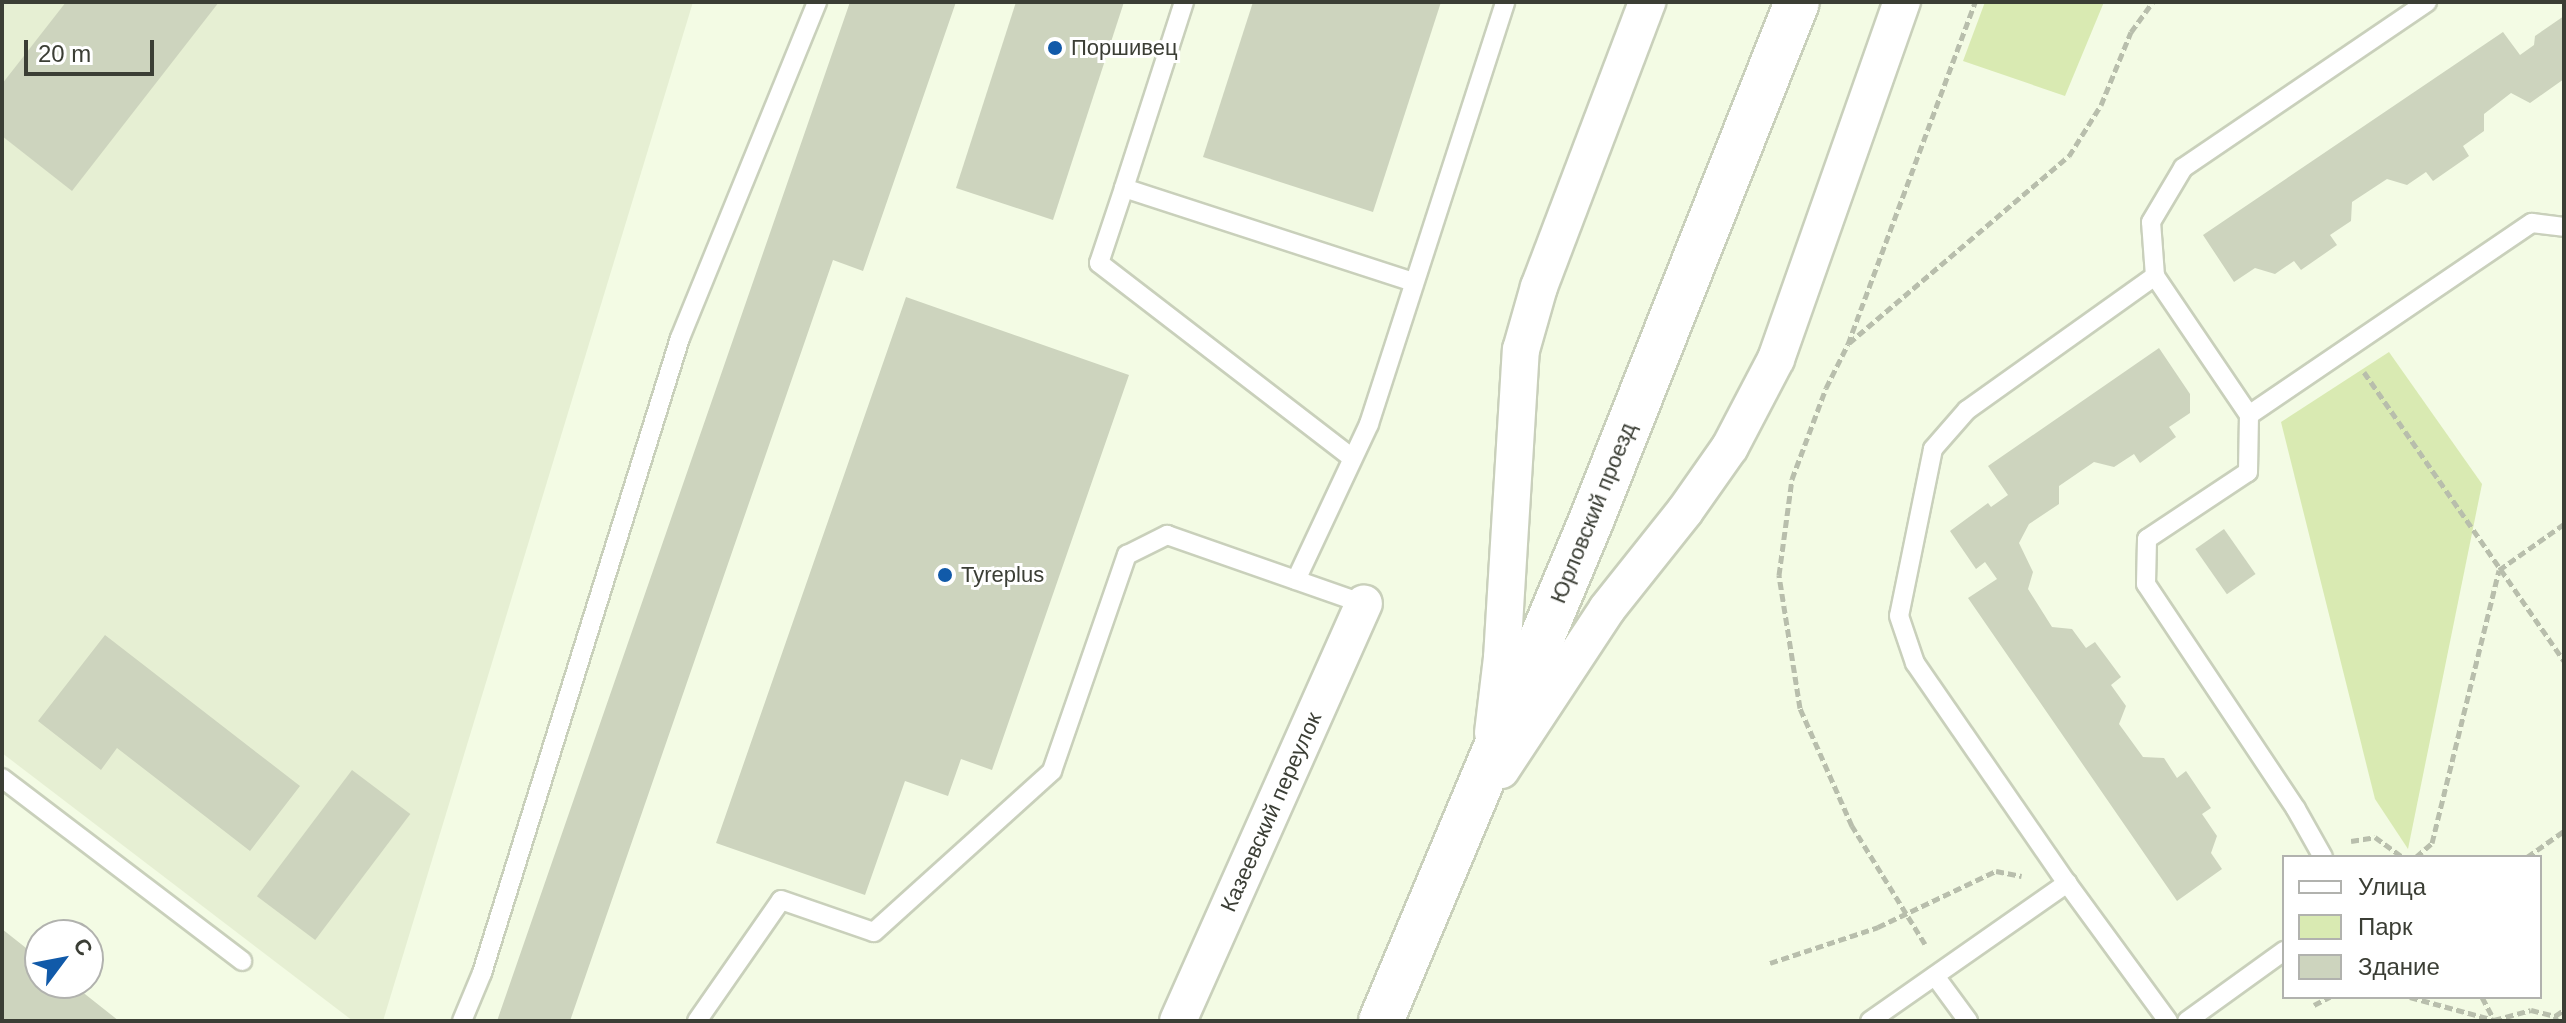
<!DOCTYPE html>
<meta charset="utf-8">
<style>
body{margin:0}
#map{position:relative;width:2566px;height:1023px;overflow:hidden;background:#f3fbe4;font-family:Helvetica,sans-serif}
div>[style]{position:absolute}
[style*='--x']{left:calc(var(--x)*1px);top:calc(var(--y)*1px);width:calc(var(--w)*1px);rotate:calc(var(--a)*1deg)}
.built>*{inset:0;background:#e6efd3}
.green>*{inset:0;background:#d9eab2}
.building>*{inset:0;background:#cdd4be;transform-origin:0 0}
.path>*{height:5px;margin-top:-2.5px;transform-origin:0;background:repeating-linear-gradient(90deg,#b8beac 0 8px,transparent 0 12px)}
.roads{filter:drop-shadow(2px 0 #c9d0bb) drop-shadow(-2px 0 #c9d0bb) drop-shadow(0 2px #c9d0bb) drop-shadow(0 -2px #c9d0bb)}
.service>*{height:18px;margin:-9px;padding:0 9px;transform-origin:9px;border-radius:9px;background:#fff}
.minor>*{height:36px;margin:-18px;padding:0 18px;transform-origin:18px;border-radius:18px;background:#fff}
.secondary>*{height:44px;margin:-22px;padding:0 22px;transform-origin:22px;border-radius:22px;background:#fff}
.dots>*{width:22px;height:22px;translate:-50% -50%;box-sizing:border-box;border:4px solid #fff;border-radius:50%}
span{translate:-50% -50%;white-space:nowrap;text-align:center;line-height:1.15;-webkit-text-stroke:6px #fff;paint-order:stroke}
.poi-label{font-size:22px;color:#3b3e35}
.left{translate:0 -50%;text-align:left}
.street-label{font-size:22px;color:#3b3e35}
.frame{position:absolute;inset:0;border:4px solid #3b3e35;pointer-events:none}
.legend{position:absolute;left:2282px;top:855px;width:260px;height:144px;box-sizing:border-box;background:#fff;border:2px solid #b1b2ae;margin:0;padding:10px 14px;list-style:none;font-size:24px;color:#3b3e35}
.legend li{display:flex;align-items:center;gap:16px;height:40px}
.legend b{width:40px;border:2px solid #b1b2ae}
.north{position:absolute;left:24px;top:919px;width:80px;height:80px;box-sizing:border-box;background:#fff;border:2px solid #b1b2ae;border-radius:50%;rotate:58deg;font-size:22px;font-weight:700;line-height:32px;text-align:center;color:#3b3e35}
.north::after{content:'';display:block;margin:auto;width:28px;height:36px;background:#115aa9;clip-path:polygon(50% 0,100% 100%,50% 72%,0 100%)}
.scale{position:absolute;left:24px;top:40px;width:130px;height:36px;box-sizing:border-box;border:4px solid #3b3e35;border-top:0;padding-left:10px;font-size:24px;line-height:28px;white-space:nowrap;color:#3b3e35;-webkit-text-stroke:6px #fff;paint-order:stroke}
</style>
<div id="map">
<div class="built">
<i style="clip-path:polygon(2px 2px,693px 2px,383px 1021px,353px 1021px,2px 753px)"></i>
</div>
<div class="green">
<i style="clip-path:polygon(1985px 2px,2104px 2px,2065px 96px,1963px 61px)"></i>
<i style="clip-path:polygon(2389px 352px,2482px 484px,2408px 849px,2375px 799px,2281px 422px)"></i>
</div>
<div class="building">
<i style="clip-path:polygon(66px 2px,219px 2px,72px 191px,2px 136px,2px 84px)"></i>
<i style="clip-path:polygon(850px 2px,956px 2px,863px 271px,833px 260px,570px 1021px,497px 1021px)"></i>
<i style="clip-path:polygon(1016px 2px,1124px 2px,1053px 220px,956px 188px)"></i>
<i style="clip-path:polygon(1253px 2px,1441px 2px,1373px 212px,1203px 157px)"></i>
<i style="clip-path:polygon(2564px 16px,2564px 79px,2530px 103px,2511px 93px,2484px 114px,2484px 131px,2463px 146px,2469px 156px,2433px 181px,2426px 172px,2407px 185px,2387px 179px,2352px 202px,2351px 221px,2330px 235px,2337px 245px,2301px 270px,2294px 261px,2275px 274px,2255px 268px,2234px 282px,2203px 235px,2503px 32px,2520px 55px,2534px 45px,2535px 36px)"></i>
<i style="clip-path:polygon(906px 297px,1129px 375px,992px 770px,961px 759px,948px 796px,905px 781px,865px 895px,716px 843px)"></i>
<i style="clip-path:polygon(2159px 348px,2190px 394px,2190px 413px,2169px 427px,2176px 437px,2140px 463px,2134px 454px,2114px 467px,2094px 462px,2059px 486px,2059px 504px,2029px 524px,2019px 543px,2033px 572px,2028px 589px,2052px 627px,2072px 629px,2086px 648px,2095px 642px,2121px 677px,2111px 685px,2126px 706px,2119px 724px,2143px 757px,2164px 758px,2177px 778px,2186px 771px,2211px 808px,2202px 814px,2217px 836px,2211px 853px,2222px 869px,2177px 901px,1968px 598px,1997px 579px,1985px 562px,1976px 569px,1950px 531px,1988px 503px,1991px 507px,2008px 495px,1988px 466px)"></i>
<i style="left:2224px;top:529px;width:55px;height:35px;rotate:55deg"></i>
<i style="clip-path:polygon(105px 635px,300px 786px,250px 851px,117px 748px,101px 770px,38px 721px)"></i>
<i style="left:352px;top:770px;width:73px;height:158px;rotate:37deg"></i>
<i style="clip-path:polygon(2px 929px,40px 959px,40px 983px,71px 983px,119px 1021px,2px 1021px)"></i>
</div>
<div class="path">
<i style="--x:1849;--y:343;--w:289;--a:-40.4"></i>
<i style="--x:2069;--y:156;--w:60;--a:-57.9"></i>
<i style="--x:2101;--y:105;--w:79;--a:-67.7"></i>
<i style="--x:2131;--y:32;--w:37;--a:-54"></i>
<i style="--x:2364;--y:372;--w:351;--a:55.3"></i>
<i style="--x:2351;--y:841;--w:24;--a:-9"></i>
<i style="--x:2375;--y:837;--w:34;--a:36"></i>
<i style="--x:2416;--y:857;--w:21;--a:-41"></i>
<i style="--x:2432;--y:843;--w:281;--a:-76.2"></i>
<i style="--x:2499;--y:570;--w:80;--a:-35.3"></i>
<i style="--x:2527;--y:857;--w:45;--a:-35.1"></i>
<i style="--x:1925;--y:944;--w:139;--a:-121.7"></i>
<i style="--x:1852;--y:826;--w:129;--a:-113.8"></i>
<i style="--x:1800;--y:708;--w:135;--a:-99"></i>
<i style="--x:1779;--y:575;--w:97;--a:-82.3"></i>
<i style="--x:1792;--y:479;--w:97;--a:-69.5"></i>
<i style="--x:1826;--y:388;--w:49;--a:-63.4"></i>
<i style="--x:1848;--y:344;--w:365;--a:-69.6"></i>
<i style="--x:1770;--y:963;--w:114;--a:-18.4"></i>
<i style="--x:1878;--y:927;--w:131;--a:-25.4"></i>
<i style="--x:1996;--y:871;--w:26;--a:11"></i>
<i style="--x:2410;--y:997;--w:87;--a:15.3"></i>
<i style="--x:2482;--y:997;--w:26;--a:62"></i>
<i style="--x:2494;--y:1020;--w:38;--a:-15"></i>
<i style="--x:2531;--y:1010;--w:25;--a:14"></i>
<i style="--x:2555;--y:1016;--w:5;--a:68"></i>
<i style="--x:2314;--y:1005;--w:18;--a:-27"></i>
<i style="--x:2555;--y:1016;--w:11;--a:-34"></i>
</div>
<div class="roads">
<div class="service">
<i style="--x:1184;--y:2;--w:195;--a:107.9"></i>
<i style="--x:1124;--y:188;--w:305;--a:18"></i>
<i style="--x:1124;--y:188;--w:79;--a:108.4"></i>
<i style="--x:1099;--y:263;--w:319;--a:37.6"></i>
<i style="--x:2155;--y:276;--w:231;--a:144.5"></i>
<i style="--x:1967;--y:410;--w:52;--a:131.1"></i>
<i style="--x:1933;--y:449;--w:170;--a:101.5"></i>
<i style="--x:1899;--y:616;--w:50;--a:71.2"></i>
<i style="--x:1915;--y:663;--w:267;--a:55.4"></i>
<i style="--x:2067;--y:883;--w:171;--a:53.8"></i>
<i style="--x:2249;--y:415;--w:342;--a:-34.2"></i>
<i style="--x:2532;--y:223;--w:32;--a:7"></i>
<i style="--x:1296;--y:580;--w:172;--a:-64.9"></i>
<i style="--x:1369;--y:424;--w:443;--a:-72.1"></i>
<i style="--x:2;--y:778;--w:302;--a:37.3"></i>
<i style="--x:2323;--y:857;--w:55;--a:-119.4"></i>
<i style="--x:2296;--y:809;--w:270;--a:-123.7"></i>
<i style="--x:2146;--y:584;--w:45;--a:-88.7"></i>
<i style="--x:2147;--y:539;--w:121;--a:-33.6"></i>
<i style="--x:2248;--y:472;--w:57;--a:-89"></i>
<i style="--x:2249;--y:415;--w:168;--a:-124.1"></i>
<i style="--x:2155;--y:276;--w:54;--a:-94.2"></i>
<i style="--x:2151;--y:222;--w:63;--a:-59.3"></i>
<i style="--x:2183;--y:168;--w:295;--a:-34.2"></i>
<i style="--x:1935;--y:976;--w:56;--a:53.7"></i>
<i style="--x:462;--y:1021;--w:52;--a:-67.4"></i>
<i style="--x:482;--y:973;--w:665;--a:-72.68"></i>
<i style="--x:680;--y:338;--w:363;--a:-67.8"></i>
<i style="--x:697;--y:1021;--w:147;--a:-55.2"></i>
<i style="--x:781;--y:900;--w:98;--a:19"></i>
<i style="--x:874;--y:932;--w:240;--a:-42.1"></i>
<i style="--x:1052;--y:771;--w:229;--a:-70.9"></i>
<i style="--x:1127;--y:555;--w:45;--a:-26.6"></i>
<i style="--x:1167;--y:535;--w:209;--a:19.3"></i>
<i style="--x:1870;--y:1021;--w:241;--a:-35"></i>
<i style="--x:2187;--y:1021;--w:120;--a:-35.8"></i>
</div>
<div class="minor">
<i style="--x:1493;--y:733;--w:76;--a:-83.2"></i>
<i style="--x:1502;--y:658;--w:309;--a:-86.5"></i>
<i style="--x:1521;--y:350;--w:66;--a:-74.1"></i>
<i style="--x:1539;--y:287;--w:305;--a:-69.2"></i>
<i style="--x:1501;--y:770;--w:193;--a:-56.6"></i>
<i style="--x:1607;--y:609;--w:125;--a:-51.5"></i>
<i style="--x:1685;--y:511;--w:78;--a:-54.9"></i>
<i style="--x:1730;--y:447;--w:99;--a:-62.4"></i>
<i style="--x:1776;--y:359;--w:379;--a:-70.6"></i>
<i style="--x:1178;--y:1021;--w:457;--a:-66"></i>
</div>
<div class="secondary">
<i style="--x:1381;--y:1021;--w:542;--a:-67.22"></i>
<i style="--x:1591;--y:521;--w:558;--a:-68.35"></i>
</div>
</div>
<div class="dots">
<i style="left:1055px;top:48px;background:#115aa9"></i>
<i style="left:945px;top:575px;background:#115aa9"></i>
</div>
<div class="poi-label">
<span class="left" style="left:1071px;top:48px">Поршивец</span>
<span class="left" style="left:961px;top:575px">Tyreplus</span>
</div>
<div class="street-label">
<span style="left:1593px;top:513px;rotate:-68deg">Юрловский проезд</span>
<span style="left:1271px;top:812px;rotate:-66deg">Казеевский переулок</span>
</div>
<div class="frame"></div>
<ul class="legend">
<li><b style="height:10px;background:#fff"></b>Улица</li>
<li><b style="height:22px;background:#d9eab2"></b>Парк</li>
<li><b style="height:22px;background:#cdd4be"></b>Здание</li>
</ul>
<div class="north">С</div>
<div class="scale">20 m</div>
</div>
